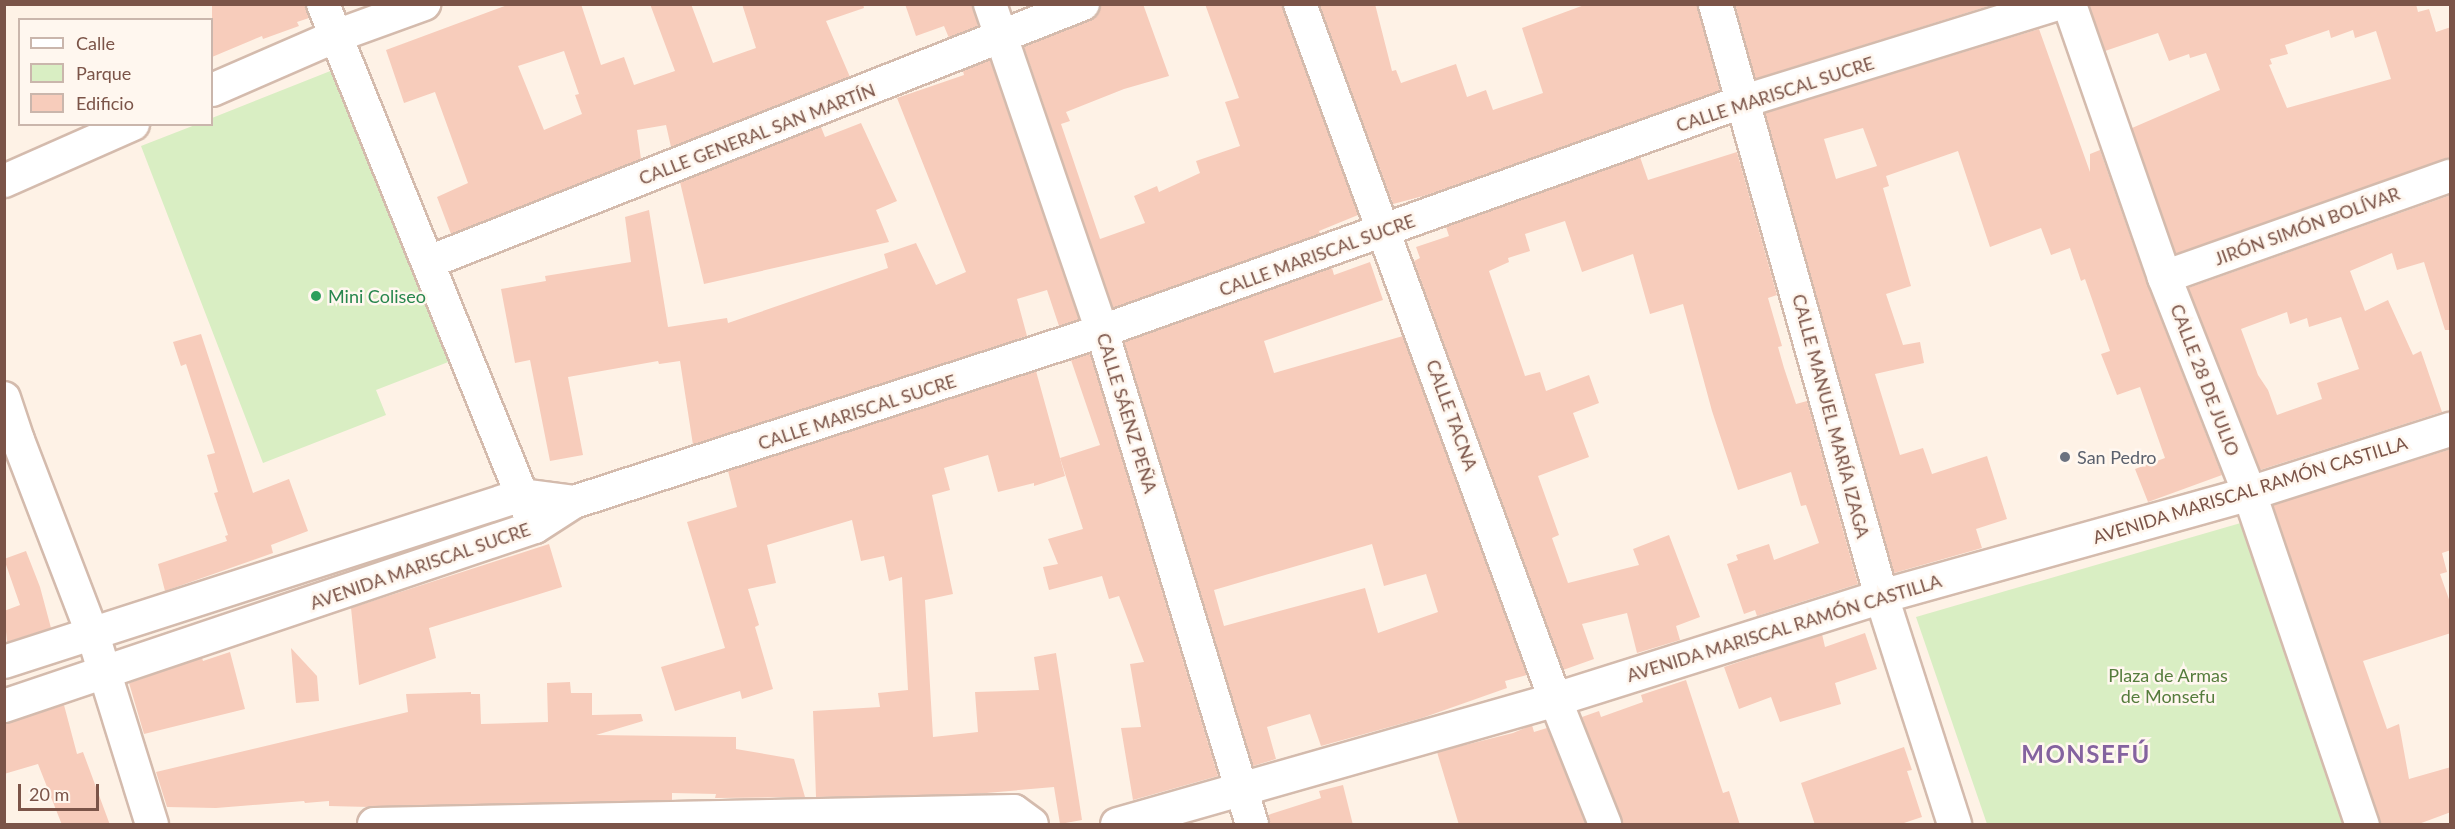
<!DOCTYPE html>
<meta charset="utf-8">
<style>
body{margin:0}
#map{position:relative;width:2455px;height:829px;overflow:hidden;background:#fef2e6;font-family:Lato,sans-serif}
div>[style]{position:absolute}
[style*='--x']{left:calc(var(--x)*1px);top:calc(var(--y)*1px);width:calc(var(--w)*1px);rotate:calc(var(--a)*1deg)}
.green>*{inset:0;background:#d9eec3}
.building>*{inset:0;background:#f7ccbb}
.roads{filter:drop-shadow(2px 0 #d4bbad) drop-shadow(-2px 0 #d4bbad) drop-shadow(0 2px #d4bbad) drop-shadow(0 -2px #d4bbad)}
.street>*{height:32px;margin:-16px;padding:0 16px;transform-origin:16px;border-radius:16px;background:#fff}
.secondary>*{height:33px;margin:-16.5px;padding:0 16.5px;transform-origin:16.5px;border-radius:16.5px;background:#fff}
.dots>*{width:16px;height:16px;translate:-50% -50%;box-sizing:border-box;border:3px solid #fff7ef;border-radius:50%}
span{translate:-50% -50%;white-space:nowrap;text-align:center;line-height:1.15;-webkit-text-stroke:5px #fff7ef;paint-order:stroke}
.street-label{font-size:18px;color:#7b5448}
.leisure-label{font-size:18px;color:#27864d}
.left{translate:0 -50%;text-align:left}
.worship-label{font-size:18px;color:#5b616d}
.park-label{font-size:18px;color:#557c3c}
.district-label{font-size:24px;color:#84639f;font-weight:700;letter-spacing:1.5px}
.frame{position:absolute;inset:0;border:6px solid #7b5448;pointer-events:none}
.legend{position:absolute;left:18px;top:18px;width:195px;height:108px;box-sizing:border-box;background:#fff7ef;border:2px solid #cab6ac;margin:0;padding:8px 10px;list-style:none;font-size:18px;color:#7b5448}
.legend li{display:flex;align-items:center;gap:12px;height:30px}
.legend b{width:30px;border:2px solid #cab6ac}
.scale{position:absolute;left:18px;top:784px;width:81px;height:27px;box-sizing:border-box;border:3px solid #7b5448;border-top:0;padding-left:8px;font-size:18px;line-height:21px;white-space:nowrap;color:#7b5448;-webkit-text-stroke:4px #fff7ef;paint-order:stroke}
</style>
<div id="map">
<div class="green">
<i style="clip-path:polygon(343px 66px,456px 359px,376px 390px,386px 415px,263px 463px,141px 146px,195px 125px,212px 124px,212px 118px)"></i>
<i style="clip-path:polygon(2258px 518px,2355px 821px,2340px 824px,1987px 824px,1916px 617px)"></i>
</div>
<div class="building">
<i style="clip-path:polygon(212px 4px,305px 4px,309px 18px,297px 22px,299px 26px,263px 39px,262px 36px,212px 57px)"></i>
<i style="clip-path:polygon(evenodd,510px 4px,581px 4px,601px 65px,624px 57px,634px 85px,675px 71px,650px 4px,691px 4px,713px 63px,756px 48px,742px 4px,863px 4px,864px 8px,826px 21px,850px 77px,671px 147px,666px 125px,637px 130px,641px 159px,451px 234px,437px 197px,468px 183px,435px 92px,404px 103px,386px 50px,510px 4px,564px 51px,579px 94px,575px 95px,582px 114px,544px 130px,518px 66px,564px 51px)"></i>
<i style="clip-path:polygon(905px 4px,973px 4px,978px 26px,949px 38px,944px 26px,916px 36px)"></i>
<i style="clip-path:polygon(1101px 4px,1143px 4px,1169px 76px,1124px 89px,1066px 112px,1070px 121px,1061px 124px,1100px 239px,1145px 223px,1134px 196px,1157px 186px,1159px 192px,1200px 173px,1196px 161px,1240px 146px,1225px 102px,1239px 98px,1205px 4px,1283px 4px,1358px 215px,1319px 231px,1320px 234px,1113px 308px,1024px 47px,1090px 20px,1097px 15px)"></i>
<i style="clip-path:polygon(1319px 4px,1375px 4px,1392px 71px,1396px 70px,1401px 83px,1456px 64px,1467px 97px,1486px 90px,1493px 110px,1543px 93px,1522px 28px,1587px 4px,1697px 4px,1720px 91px,1427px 195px,1393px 204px)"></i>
<i style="clip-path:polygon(1735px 4px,1995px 4px,1755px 79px)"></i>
<i style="clip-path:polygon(evenodd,2089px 4px,2416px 4px,2418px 12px,2429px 9px,2436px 32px,2451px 27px,2451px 158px,2176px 254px,2132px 128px,2220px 90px,2206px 53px,2190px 58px,2189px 54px,2169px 61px,2158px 33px,2105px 51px,2089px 4px,2329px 30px,2331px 38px,2353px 30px,2355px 38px,2376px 31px,2391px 79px,2287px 108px,2269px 65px,2272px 64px,2270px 59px,2288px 54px,2285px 45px,2329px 30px)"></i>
<i style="clip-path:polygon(evenodd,2039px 29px,2090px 172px,2090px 154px,2100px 150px,2147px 284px,2222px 475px,2148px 502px,2135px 469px,2165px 458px,2140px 387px,2117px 395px,2101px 354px,2110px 351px,2085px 279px,2081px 281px,2070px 248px,2051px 255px,2041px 228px,1990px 247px,1958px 151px,1886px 176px,1889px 186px,1883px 188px,1911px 286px,1886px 294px,1903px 345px,1920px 342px,1924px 363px,1875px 374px,1900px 455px,1923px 448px,1932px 474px,1987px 456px,2007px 519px,1976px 529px,1982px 548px,1894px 573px,1765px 113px,2039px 29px,1863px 128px,1877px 166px,1836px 179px,1824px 139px,1863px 128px)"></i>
<i style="clip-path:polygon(990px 60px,1079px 320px,1059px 326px,1047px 290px,1017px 299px,1027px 336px,693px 445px,680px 361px,659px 364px,658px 361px,568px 377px,583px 455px,550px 461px,530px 360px,515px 363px,501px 289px,546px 281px,545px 276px,631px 262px,625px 217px,649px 210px,668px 327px,727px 318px,728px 323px,888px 268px,884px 254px,916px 243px,936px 285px,966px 272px,897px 98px,964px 75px,963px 71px)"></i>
<i style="clip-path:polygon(861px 123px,897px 201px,876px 210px,889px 242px,704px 284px,680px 182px,821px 127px,825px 137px)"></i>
<i style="clip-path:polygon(1737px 152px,1777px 295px,1768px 298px,1782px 346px,1778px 347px,1784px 368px,1796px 404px,1807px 401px,1858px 584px,1757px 616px,1755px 610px,1744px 614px,1727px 564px,1738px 560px,1736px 555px,1769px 544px,1774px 560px,1819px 543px,1806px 505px,1801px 506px,1791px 472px,1738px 490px,1712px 411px,1683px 304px,1650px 314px,1633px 254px,1582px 272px,1565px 221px,1525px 234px,1530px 251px,1508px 258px,1509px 262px,1489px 271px,1525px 376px,1540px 372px,1546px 391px,1589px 375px,1599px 403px,1573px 413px,1589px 457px,1538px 476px,1559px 535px,1552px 538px,1568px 583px,1639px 565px,1633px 549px,1669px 535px,1700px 617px,1676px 626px,1680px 640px,1637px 653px,1627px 613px,1582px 624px,1594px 659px,1563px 670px,1415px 264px,1414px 261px,1420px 258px,1416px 247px,1449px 236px,1446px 227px,1640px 157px,1648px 180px)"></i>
<i style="clip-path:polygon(evenodd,2451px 195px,2451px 330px,2445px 330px,2424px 262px,2397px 270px,2392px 253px,2350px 271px,2365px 311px,2388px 300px,2413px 355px,2421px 351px,2442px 412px,2260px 470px,2188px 288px,2451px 195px,2287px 312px,2290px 324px,2307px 318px,2309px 327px,2341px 317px,2359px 369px,2317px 383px,2322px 399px,2277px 415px,2268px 390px,2258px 375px,2241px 329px,2287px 312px)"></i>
<i style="clip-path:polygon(evenodd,1370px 262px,1383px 300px,1264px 341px,1274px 373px,1403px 336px,1527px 675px,1505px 681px,1507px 688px,1422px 718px,1321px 746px,1310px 714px,1267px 727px,1276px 759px,1253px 766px,1124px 342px,1332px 268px,1334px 275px,1370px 262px,1372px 544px,1384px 586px,1426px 574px,1438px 612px,1378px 633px,1365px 588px,1224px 626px,1214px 590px,1372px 544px)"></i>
<i style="clip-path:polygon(201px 334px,253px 493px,289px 479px,308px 531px,271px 545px,273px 553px,165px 591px,158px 564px,227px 541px,225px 536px,228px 535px,214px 493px,218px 492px,207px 455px,215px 453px,186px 364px,181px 366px,173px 342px)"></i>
<i style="clip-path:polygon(1090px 354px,1218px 776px,1133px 800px,1121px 728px,1141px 727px,1130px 664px,1144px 662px,1119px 596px,1109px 599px,1102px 576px,1049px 590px,1043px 567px,1058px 564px,1048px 539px,1083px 529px,1060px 458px,1100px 445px,1071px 360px)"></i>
<i style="clip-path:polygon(1036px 371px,1065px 476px,1034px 486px,1034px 483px,998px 492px,988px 455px,944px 468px,950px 490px,932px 495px,953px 594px,925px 600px,933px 737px,978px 732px,975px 692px,1039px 690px,1034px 657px,1056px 653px,1082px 820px,1060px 824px,1054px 787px,975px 794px,816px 797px,813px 711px,880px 707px,878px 693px,908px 690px,902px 577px,889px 581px,884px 556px,861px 561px,852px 520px,767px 545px,776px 583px,748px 589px,759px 625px,755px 627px,773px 689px,742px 699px,740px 691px,675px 711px,661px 667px,725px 648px,687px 522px,737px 507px,728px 471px)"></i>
<i style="clip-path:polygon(2451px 449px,2451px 550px,2442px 553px,2447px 572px,2440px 574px,2451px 605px,2451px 633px,2363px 661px,2387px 729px,2399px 724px,2409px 779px,2451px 767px,2451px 812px,2416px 825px,2380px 825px,2273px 505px)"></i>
<i style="clip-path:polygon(549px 544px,562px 587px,429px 628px,436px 658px,359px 685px,351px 608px)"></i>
<i style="clip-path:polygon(26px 551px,40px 587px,51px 628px,7px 642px,4px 611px,20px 605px,4px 559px)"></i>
<i style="clip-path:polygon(1865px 633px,1877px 669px,1835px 683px,1841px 704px,1780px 722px,1771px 697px,1739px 709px,1724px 667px,1822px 634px,1825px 647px)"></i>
<i style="clip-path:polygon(291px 648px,317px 676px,319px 701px,296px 703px)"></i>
<i style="clip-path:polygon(230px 652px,245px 709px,144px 734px,129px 683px,202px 658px,203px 661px)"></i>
<i style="clip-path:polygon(1686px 680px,1723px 793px,1729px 791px,1740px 825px,1623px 825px,1582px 717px,1599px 711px,1601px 717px,1643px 702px,1641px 695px)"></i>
<i style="clip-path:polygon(570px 682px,571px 693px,592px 693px,592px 715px,641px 714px,643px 721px,596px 735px,736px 737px,736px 749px,794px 759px,805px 797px,715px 798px,716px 794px,672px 793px,672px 800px,369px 807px,329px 806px,329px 801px,305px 803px,304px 801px,216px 808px,167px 807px,156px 772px,408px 712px,406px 694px,471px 692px,471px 694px,480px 694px,481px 724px,548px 722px,547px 683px)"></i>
<i style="clip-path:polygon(64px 705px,77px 754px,83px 752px,110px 825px,62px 825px,38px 764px,4px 774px,4px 723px)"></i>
<i style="clip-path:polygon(1532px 725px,1534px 732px,1547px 728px,1586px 825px,1459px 825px,1437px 752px,1513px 733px)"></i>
<i style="clip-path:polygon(1904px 747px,1912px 770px,1907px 771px,1922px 817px,1898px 825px,1815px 825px,1801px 783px)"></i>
<i style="clip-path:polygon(1343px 785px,1353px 825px,1269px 825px,1268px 815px,1321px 798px,1319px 791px)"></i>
</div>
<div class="roads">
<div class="street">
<i style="--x:323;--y:4;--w:549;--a:67.97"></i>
<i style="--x:990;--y:4;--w:346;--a:71.1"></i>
<i style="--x:1102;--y:331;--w:515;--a:73.08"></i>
<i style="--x:1300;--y:4;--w:740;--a:69.85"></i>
<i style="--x:1555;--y:699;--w:135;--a:68.2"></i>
<i style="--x:212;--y:90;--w:135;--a:-23.5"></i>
<i style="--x:336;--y:36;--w:94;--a:-20"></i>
<i style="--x:4;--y:181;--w:141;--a:-23.8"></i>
<i style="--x:429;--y:262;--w:703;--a:-21.53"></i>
<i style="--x:2164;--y:277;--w:303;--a:-19.5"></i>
<i style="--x:4;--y:398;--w:44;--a:71.6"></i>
<i style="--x:18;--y:440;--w:209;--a:69"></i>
<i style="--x:93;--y:635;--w:198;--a:72.7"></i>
<i style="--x:4;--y:662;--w:544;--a:-17.87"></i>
<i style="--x:522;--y:495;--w:52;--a:7.7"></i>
<i style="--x:4;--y:706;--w:560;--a:-18.63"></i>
<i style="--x:535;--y:527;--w:46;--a:-32.7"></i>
<i style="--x:574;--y:502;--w:555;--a:-17.95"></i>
<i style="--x:1102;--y:331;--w:682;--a:-19.71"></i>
<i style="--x:1744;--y:101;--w:329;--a:-17.2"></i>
<i style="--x:374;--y:824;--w:640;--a:-1.16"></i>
<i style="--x:1014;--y:811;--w:22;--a:36"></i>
</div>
<div class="secondary">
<i style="--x:1715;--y:4;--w:615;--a:74.34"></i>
<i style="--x:1881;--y:596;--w:239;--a:72.2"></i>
<i style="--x:2069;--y:4;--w:289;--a:70.8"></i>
<i style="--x:2164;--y:277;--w:232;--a:68.5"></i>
<i style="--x:2249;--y:493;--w:350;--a:71.2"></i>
<i style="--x:1117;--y:824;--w:455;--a:-15.9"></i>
<i style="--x:1555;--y:699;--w:342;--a:-17.5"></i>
<i style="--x:1881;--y:596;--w:382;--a:-15.6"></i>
<i style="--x:2249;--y:493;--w:211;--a:-17.7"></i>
</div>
</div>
<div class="dots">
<i style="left:316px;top:296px;background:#2e9e5b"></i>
<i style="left:2065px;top:457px;background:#6b7280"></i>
</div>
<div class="street-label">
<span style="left:1775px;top:94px;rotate:-18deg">CALLE MARISCAL SUCRE</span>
<span style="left:757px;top:134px;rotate:-21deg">CALLE GENERAL SAN MARTÍN</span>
<span style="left:2307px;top:226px;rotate:-20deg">JIRÓN SIMÓN BOLÍVAR</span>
<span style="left:1317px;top:255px;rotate:-20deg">CALLE MARISCAL SUCRE</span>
<span style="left:2205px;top:380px;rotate:69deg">CALLE 28 DE JULIO</span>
<span style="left:857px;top:412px;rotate:-18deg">CALLE MARISCAL SUCRE</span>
<span style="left:1127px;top:413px;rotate:73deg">CALLE SÁENZ PEÑA</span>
<span style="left:1452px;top:415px;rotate:70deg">CALLE TACNA</span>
<span style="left:1831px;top:416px;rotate:75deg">CALLE MANUEL MARÍA IZAGA</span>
<span style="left:2250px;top:490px;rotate:-17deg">AVENIDA MARISCAL RAMÓN CASTILLA</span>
<span style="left:420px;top:566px;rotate:-19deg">AVENIDA MARISCAL SUCRE</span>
<span style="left:1784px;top:628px;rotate:-17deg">AVENIDA MARISCAL RAMÓN CASTILLA</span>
</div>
<div class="leisure-label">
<span class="left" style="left:328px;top:296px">Mini Coliseo</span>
</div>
<div class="worship-label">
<span class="left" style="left:2077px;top:457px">San Pedro</span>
</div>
<div class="park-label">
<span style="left:2168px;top:686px">Plaza de Armas<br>de Monsefu</span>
</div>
<div class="district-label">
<span style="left:2086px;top:754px">MONSEFÚ</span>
</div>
<div class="frame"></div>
<ul class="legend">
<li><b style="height:8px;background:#fff"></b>Calle</li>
<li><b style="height:16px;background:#d9eec3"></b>Parque</li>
<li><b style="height:16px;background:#f7ccbb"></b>Edificio</li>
</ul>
<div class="scale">20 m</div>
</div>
